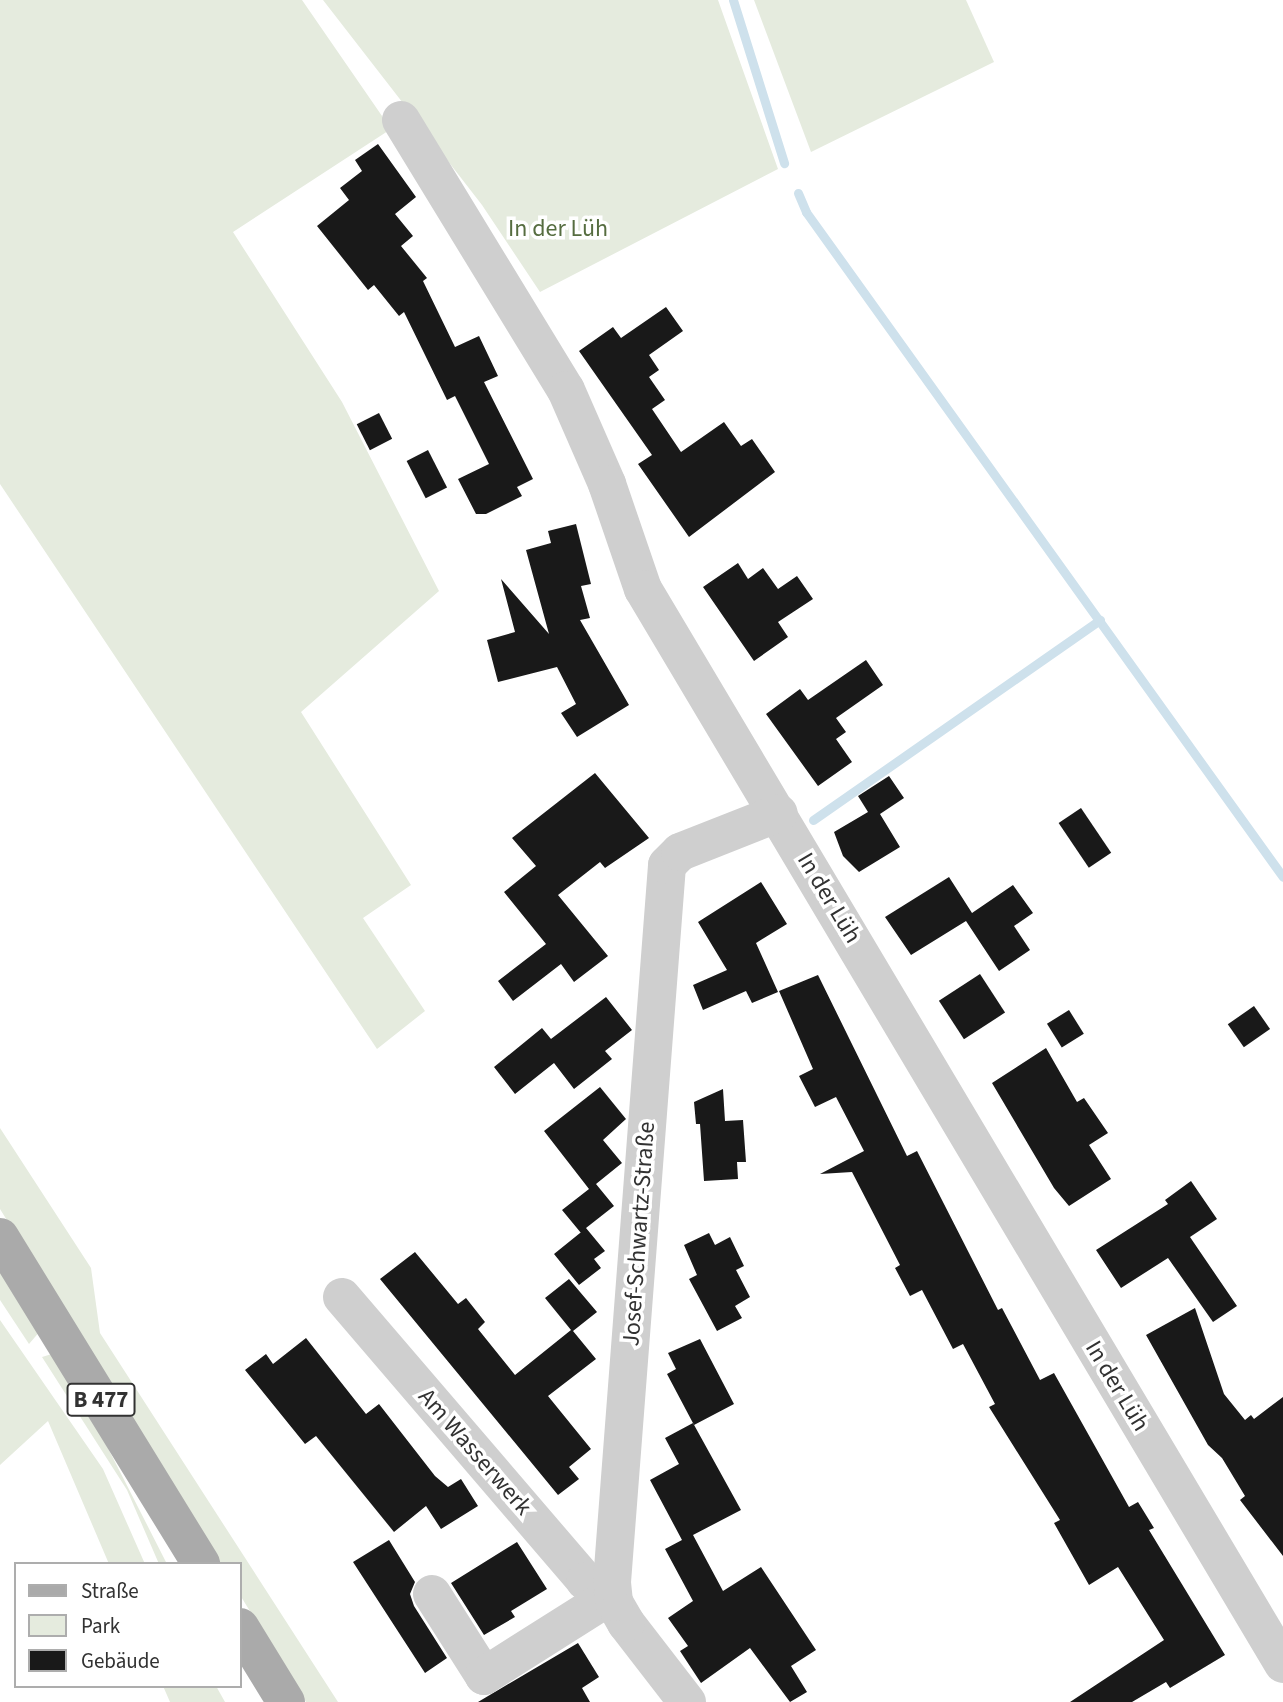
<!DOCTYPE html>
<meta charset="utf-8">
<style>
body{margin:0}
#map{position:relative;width:1283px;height:1702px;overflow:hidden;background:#fff;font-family:"Source Sans 3",sans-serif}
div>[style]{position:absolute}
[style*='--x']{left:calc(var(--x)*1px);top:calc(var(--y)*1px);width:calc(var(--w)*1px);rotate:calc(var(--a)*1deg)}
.green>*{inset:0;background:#e5ebde}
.stream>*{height:9px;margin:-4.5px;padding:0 4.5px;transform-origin:4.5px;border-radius:4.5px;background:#cee1ec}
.building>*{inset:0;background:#191919;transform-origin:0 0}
.minor>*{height:38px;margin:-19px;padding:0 19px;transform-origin:19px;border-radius:19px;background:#cfcfcf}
.major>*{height:38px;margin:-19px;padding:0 19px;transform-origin:19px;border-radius:19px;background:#aaa}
span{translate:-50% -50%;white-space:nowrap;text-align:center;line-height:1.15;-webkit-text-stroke:7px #fff;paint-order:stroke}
.shield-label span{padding:2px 5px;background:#fff;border:2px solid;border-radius:5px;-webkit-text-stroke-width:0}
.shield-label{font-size:23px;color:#323232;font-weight:700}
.park-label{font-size:24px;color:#566d40}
.street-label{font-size:24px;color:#323232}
.legend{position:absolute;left:14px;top:1562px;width:228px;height:126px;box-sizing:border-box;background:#fff;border:2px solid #adadad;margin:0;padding:9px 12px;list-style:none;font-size:21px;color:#323232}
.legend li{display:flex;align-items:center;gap:14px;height:35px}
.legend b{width:35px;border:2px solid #adadad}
</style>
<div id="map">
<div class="green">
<i style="clip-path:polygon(0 0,302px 0,391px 129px,233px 232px,342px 402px,439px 591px,301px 712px,411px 885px,363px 918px,425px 1011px,377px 1049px,0 484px)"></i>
<i style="clip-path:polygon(323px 0,718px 0,778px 169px,540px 292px,482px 205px)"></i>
<i style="clip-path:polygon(754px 0,966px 0,994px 62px,811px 152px)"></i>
<i style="clip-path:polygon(0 1128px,91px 1268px,100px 1333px,338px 1702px,306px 1702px,240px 1595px,240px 1564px,220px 1564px,0 1209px)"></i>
<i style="clip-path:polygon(0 1265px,41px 1330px,29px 1344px,0 1300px)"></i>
<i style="clip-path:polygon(0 1320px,103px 1469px,145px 1564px,109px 1564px,48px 1421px,0 1465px)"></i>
<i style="clip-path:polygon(55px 1353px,88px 1409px,167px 1564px,159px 1564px,127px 1490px,42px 1357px)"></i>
<i style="clip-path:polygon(163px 1686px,216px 1686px,225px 1702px,170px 1702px)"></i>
</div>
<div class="stream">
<i style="--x:733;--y:0;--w:171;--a:72.6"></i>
<i style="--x:798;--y:193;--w:21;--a:67"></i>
<i style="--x:806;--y:212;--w:818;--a:54.35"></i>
<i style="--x:813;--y:820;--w:350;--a:-34.9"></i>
</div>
<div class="building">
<i style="clip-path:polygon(378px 144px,416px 197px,395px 214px,413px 236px,401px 246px,427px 278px,423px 281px,455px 347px,479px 336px,498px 376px,484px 382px,533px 479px,517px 487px,522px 496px,486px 514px,476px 514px,458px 479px,489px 464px,455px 396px,447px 400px,404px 312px,399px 316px,374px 285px,368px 290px,317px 226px,349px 200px,340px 188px,362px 171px,355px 160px)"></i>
<i style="clip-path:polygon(666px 307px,683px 331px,649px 355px,659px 370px,649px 377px,665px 400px,652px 409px,681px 452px,724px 422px,741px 446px,752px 439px,775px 472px,689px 537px,638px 464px,652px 455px,579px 351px,613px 327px,621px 338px)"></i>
<i style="left:379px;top:413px;width:29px;height:25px;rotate:63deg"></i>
<i style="left:428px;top:450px;width:42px;height:24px;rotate:63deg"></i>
<i style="clip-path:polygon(576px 524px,591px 584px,581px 586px,590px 618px,580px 620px,629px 705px,577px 737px,561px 713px,576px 704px,557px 667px,498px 682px,487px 640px,515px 632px,501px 579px,549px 634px,526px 550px,551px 543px,548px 531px)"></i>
<i style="clip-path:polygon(738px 563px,748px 579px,763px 568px,778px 589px,797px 576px,813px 599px,778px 622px,788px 637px,754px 661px,703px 587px)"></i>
<i style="clip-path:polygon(866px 660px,883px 685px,836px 718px,846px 732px,836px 739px,852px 762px,818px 786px,766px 714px,800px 689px,808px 700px)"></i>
<i style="clip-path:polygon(595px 773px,649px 838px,605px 868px,600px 862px,558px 895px,608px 956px,574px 982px,561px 964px,513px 1001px,498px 981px,546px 944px,504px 892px,536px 866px,512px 838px)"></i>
<i style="clip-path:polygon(889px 776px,904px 798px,880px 814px,900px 847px,859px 872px,843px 856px,834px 832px,868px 812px,858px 796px)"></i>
<i style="left:1081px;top:808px;width:54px;height:27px;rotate:56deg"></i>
<i style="clip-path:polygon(949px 877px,972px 913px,1013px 885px,1033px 913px,1014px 926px,1030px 950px,999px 971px,966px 921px,911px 955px,885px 917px)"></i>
<i style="clip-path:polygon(761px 882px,787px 924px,756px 943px,778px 992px,752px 1003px,746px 991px,703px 1010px,693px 985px,727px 970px,698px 922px)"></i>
<i style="left:980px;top:974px;width:46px;height:49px;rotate:57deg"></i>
<i style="clip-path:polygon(818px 975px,907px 1156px,917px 1151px,998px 1310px,1002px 1308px,1040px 1380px,1054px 1373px,1129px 1507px,1138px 1502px,1154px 1528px,1149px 1530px,1225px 1655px,1170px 1688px,1166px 1682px,1132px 1702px,1070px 1702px,1164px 1640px,1118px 1567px,1089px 1585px,1054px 1523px,1060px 1520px,989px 1407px,995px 1404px,963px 1344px,953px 1349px,922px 1290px,910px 1296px,895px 1268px,900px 1265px,852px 1172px,820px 1174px,864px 1151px,836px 1097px,815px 1107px,799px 1076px,813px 1069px,779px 991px)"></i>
<i style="clip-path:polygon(606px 997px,632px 1030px,605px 1051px,612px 1059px,574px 1089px,554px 1063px,515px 1094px,494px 1067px,542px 1028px,551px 1039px)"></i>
<i style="left:1254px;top:1006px;width:28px;height:32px;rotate:55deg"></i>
<i style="left:1069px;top:1010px;width:28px;height:26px;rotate:58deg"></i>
<i style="clip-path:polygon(1046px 1048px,1077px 1102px,1084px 1098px,1108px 1133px,1089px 1145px,1111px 1179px,1069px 1206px,1054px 1188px,992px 1083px)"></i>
<i style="clip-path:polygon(600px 1087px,626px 1119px,603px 1140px,622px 1163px,596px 1184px,614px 1206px,586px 1228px,605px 1251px,594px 1259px,601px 1268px,579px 1285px,554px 1254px,585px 1229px,581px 1233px,562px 1210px,589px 1189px,544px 1131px)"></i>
<i style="clip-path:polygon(723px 1089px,725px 1121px,743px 1120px,746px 1162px,737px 1162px,738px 1179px,704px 1181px,700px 1124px,696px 1124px,694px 1102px)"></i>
<i style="clip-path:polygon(1191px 1181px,1217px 1219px,1190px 1237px,1237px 1306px,1213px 1322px,1168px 1258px,1121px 1288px,1096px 1250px,1168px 1204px,1165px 1200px)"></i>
<i style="clip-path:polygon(709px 1233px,715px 1245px,730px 1237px,744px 1266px,736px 1270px,750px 1297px,735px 1306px,742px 1318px,717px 1331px,689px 1279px,697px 1275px,684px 1245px)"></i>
<i style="clip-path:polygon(415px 1252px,458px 1304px,466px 1298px,485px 1322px,478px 1329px,515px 1375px,571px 1330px,545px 1298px,569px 1279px,597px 1312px,573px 1331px,596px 1359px,548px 1396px,591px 1449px,569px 1467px,579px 1479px,558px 1495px,380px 1279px)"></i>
<i style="clip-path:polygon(1195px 1308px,1224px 1394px,1245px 1420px,1251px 1415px,1254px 1419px,1283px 1397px,1283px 1556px,1240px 1500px,1245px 1496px,1222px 1458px,1208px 1445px,1146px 1335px)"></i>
<i style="clip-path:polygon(306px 1338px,366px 1414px,379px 1404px,435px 1476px,448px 1487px,461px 1479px,478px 1506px,441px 1529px,426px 1506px,394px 1532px,316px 1436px,305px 1444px,245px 1370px,266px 1354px,273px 1364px)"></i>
<i style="clip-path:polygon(700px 1339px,734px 1404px,694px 1425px,667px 1374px,676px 1369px,668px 1353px)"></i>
<i style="clip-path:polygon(693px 1423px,741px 1510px,693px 1535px,723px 1591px,761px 1567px,816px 1650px,791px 1666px,807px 1692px,790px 1702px,750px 1648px,701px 1683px,680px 1651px,688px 1646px,668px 1618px,693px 1601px,665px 1549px,682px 1540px,650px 1480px,679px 1464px,665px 1438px)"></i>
<i style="clip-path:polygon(389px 1540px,415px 1582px,410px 1594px,414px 1606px,447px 1658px,425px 1673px,353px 1562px)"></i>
<i style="clip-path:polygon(517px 1542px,547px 1589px,511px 1611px,515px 1617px,484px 1635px,451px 1583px)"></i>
<i style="clip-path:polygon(578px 1643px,599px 1677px,582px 1688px,590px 1702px,478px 1702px)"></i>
</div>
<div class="minor">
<i style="--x:401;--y:120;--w:316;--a:58.6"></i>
<i style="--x:566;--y:390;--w:103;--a:66.4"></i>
<i style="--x:607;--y:484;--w:111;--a:71.1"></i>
<i style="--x:643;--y:589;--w:1251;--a:59.23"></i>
<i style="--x:342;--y:1297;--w:374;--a:49.4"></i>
<i style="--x:585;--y:1581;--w:36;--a:36"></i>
<i style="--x:432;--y:1594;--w:97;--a:57.6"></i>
<i style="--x:484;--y:1676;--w:144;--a:-32.3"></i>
<i style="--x:687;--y:1702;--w:100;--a:-127.7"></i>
<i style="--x:626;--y:1623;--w:24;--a:-120"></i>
<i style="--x:614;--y:1602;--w:20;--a:-96"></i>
<i style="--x:612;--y:1582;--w:719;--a:-85.61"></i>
<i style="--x:667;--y:865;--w:18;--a:-45"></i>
<i style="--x:680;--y:852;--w:106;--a:-21.5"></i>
</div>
<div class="major">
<i style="--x:0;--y:1237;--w:384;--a:58.4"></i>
<i style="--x:240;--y:1627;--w:88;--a:58.5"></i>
</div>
<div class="shield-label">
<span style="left:101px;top:1400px">B 477</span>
</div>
<div class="park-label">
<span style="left:558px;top:229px">In der Lüh</span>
</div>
<div class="street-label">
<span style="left:829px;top:898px;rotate:59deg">In der Lüh</span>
<span style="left:639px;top:1234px;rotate:-86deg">Josef-Schwartz-Straße</span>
<span style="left:1117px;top:1386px;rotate:59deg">In der Lüh</span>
<span style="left:475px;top:1452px;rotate:49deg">Am Wasserwerk</span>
</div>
<ul class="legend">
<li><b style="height:9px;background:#aaa"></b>Straße</li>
<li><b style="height:19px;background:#e5ebde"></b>Park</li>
<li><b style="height:19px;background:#191919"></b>Gebäude</li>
</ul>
</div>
